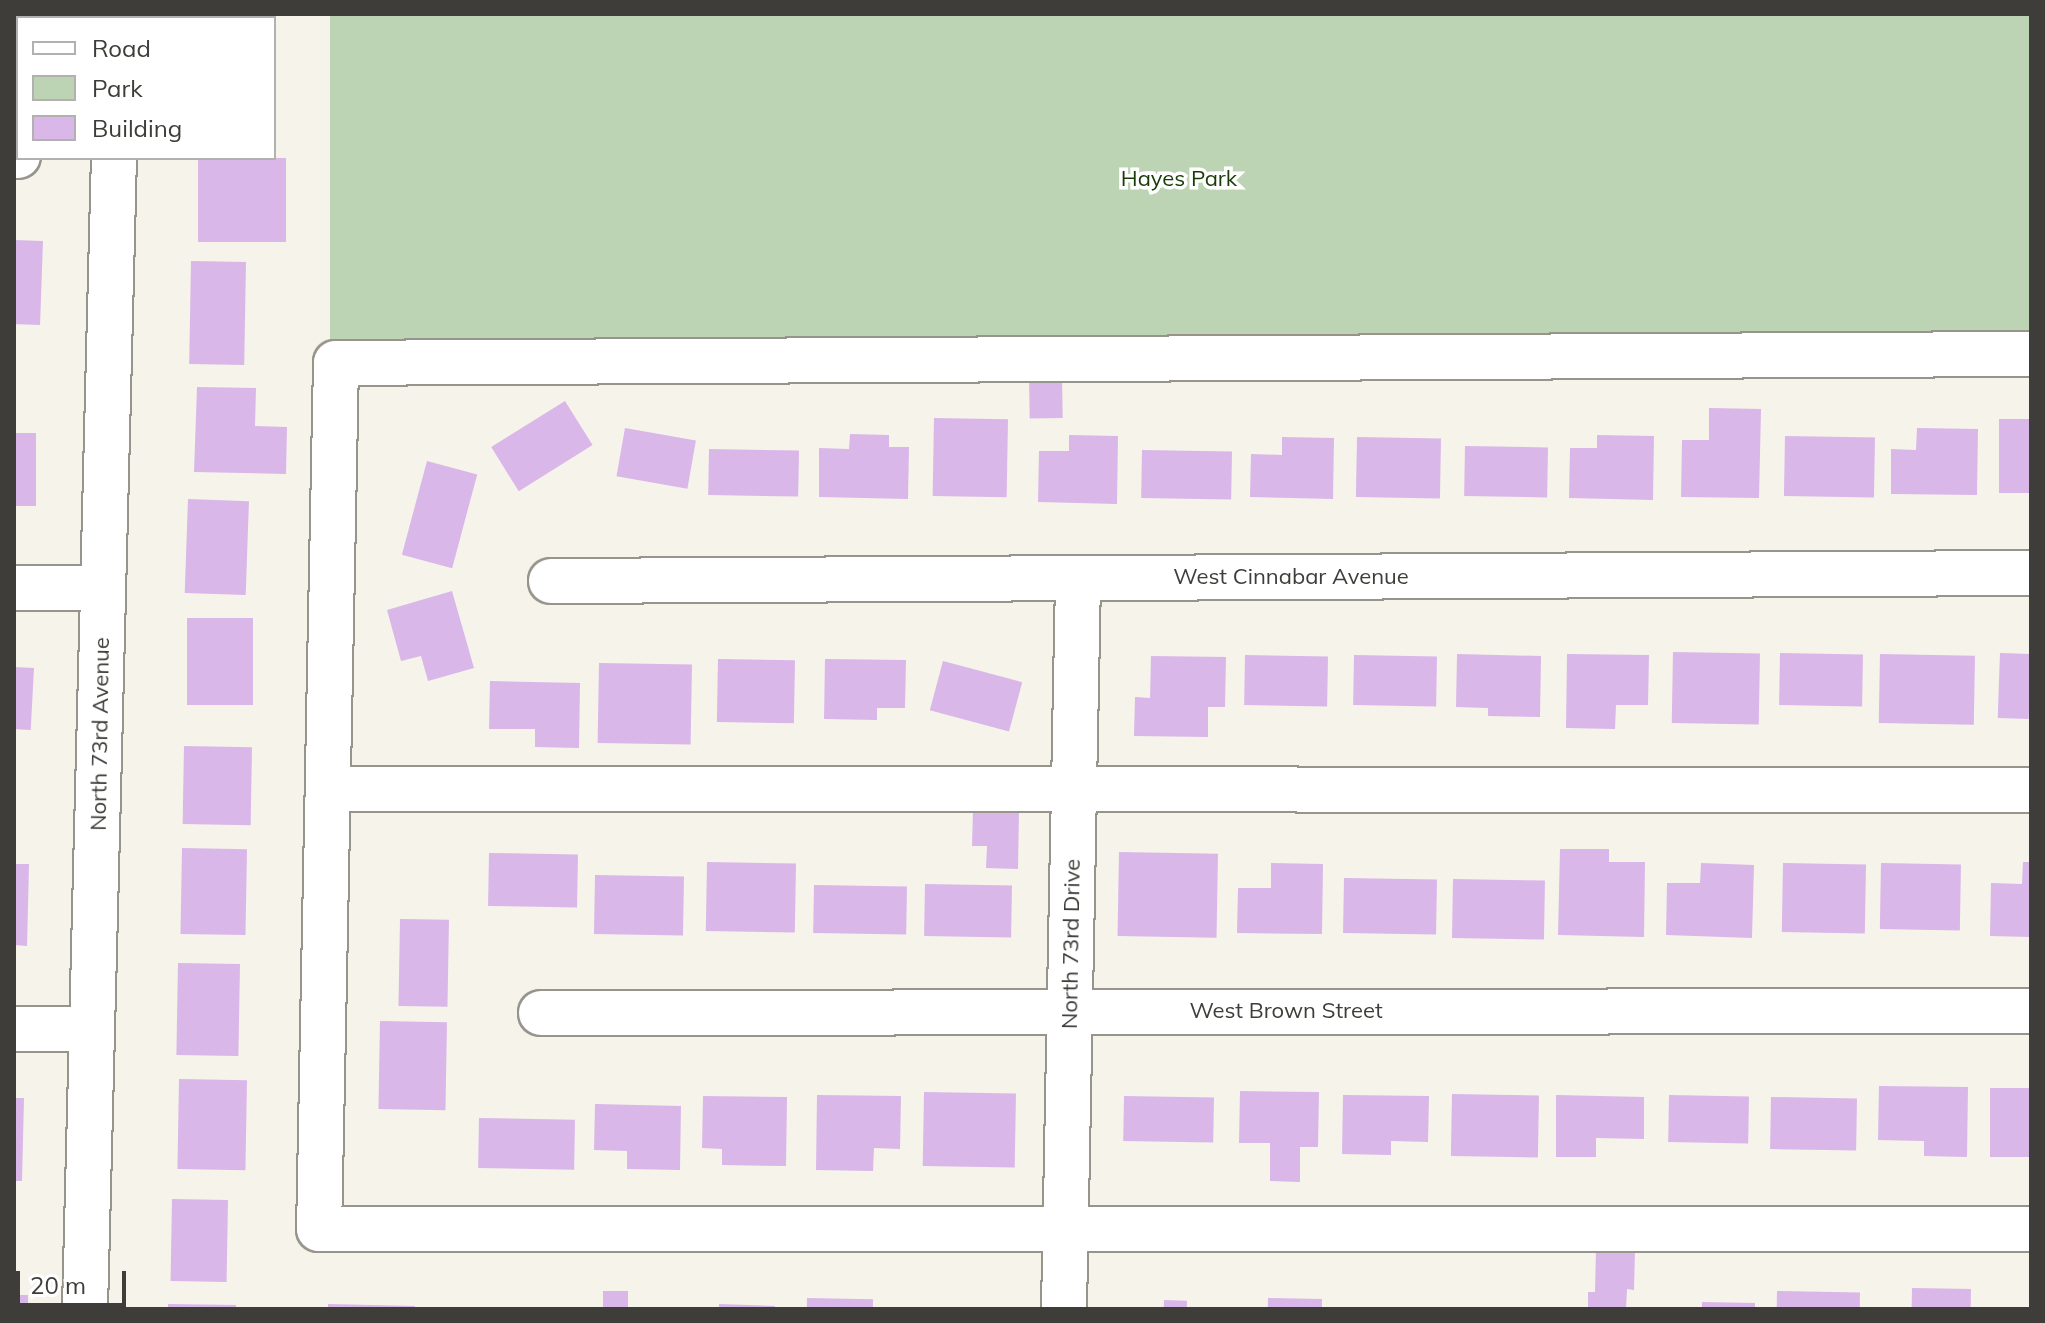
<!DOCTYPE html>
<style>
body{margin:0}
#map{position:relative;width:2045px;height:1323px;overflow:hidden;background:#f6f3ea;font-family:Mulish,sans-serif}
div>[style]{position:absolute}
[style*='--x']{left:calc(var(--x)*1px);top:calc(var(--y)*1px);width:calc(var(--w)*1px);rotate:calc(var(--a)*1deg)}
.green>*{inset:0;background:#bcd4b3;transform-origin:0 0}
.building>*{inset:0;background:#d9b7e9;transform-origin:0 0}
.roads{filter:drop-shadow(2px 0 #97948c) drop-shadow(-2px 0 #97948c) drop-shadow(0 2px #97948c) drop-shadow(0 -2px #97948c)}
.minor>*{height:44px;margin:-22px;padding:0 22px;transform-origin:22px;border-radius:22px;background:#fff}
span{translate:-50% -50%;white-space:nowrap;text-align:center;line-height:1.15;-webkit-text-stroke:7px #fff;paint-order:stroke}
.park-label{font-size:22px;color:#193b08}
.street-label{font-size:22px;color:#3e3d39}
.frame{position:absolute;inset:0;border:16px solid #3e3d39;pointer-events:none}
.legend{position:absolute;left:16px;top:16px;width:260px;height:144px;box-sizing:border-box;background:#fff;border:2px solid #b2b1b0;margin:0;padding:10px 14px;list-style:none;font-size:24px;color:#3e3d39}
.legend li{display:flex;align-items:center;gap:16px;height:40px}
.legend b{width:40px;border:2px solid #b2b1b0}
.scale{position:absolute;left:16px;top:1271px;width:110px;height:36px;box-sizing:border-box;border:4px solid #3e3d39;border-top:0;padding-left:10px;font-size:24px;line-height:28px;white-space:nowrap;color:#3e3d39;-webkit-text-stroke:6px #fff;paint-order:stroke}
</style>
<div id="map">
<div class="green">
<i style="left:330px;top:14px;width:1701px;height:331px"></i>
</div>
<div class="building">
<i style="clip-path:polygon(14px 14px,30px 14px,18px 18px,18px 71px)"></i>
<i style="left:198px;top:158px;width:88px;height:84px"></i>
<i style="left:14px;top:240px;width:29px;height:84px;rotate:2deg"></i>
<i style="left:191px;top:261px;width:55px;height:103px;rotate:1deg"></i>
<i style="left:1062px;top:377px;width:41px;height:33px;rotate:89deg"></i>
<i style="clip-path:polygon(197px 387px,256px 388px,255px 426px,287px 427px,286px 474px,194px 472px)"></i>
<i style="left:565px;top:401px;width:52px;height:87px;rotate:58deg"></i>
<i style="clip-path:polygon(1709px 408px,1761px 409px,1759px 498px,1681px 497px,1682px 440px,1709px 440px)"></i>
<i style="left:934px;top:418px;width:74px;height:78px;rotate:1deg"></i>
<i style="left:1999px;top:419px;width:32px;height:74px"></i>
<i style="left:625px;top:428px;width:72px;height:49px;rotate:10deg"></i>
<i style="clip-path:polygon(1917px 428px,1978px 429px,1977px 495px,1891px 494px,1891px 449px,1916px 450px)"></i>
<i style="left:14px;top:433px;width:22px;height:73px"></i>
<i style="clip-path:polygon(850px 434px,889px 435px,889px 447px,909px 447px,908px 499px,819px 497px,819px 448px,849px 449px)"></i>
<i style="clip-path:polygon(1069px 435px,1118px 436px,1117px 504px,1038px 502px,1039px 451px,1069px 451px)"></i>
<i style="clip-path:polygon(1597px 435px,1654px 436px,1653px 500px,1569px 498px,1570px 448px,1597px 448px)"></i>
<i style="left:1785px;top:436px;width:90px;height:60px;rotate:1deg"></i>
<i style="clip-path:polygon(1282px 437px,1334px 438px,1333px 499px,1250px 497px,1251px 454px,1282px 455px)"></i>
<i style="left:1357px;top:437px;width:84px;height:60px;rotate:1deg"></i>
<i style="left:1465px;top:446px;width:83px;height:50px;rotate:1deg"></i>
<i style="left:709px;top:449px;width:90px;height:46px;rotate:1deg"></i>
<i style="left:1142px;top:450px;width:90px;height:48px;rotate:1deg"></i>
<i style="left:427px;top:461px;width:52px;height:97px;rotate:15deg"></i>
<i style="left:188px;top:499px;width:61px;height:94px;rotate:2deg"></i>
<i style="clip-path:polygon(452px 591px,474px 668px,428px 681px,421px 656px,401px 661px,387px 610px)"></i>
<i style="left:187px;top:618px;width:66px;height:87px"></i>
<i style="left:1673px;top:652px;width:87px;height:71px;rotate:1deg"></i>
<i style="left:1780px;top:653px;width:83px;height:52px;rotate:1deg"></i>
<i style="left:2000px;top:653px;width:31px;height:65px;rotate:2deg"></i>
<i style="clip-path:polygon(1457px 654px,1541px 656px,1540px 717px,1488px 716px,1488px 708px,1456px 707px)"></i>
<i style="clip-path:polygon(1567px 654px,1649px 655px,1648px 705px,1616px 705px,1615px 729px,1566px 728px)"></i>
<i style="left:1880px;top:654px;width:95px;height:69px;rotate:1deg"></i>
<i style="left:1245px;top:655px;width:83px;height:50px;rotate:1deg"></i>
<i style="left:1354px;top:655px;width:83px;height:50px;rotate:1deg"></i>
<i style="clip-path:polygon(1151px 656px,1226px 657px,1225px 707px,1208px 707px,1208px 737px,1134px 736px,1135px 697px,1150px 698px)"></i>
<i style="left:718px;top:659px;width:77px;height:63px;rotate:1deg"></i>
<i style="clip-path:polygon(825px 659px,906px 660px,905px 708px,877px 708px,877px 720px,824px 719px)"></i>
<i style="left:943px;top:661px;width:82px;height:51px;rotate:15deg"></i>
<i style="left:599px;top:663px;width:93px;height:80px;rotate:1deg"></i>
<i style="left:14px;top:667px;width:20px;height:62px;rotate:3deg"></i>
<i style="clip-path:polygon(490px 681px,580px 683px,579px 748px,535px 747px,535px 729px,489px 729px)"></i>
<i style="left:184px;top:746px;width:68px;height:78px;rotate:1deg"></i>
<i style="clip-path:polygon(973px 810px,1019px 811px,1018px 869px,986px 868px,987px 846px,972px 846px)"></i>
<i style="left:182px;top:848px;width:65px;height:86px;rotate:1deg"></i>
<i style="clip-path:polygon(1560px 849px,1609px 849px,1609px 862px,1645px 862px,1644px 937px,1558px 935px)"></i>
<i style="left:1119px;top:852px;width:99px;height:84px;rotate:1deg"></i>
<i style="left:489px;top:853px;width:89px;height:53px;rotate:1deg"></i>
<i style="left:707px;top:862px;width:89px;height:69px;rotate:1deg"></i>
<i style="clip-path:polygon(2023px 862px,2031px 862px,2031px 937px,1990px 936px,1991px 883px,2022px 884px)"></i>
<i style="clip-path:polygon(1271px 863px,1323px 864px,1322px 934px,1237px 933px,1238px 888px,1271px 888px)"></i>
<i style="clip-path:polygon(1701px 863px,1754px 865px,1752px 938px,1666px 935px,1667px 883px,1700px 883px)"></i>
<i style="left:1783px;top:863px;width:83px;height:69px;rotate:1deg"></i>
<i style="left:1881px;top:863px;width:80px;height:66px;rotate:1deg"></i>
<i style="clip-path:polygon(14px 864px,29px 864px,27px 946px,14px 945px)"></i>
<i style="left:595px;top:875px;width:89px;height:59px;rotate:1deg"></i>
<i style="left:1344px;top:878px;width:93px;height:55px;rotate:1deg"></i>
<i style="left:1453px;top:879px;width:92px;height:59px;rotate:1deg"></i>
<i style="left:925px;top:884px;width:87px;height:52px;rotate:1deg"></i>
<i style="left:814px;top:885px;width:93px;height:48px;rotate:1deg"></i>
<i style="left:400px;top:919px;width:49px;height:87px;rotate:1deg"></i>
<i style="left:178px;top:963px;width:62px;height:92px;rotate:1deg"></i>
<i style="left:380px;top:1021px;width:67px;height:88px;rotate:1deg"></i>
<i style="left:179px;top:1079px;width:68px;height:90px;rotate:1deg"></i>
<i style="clip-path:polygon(1879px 1086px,1968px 1087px,1967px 1157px,1924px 1156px,1924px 1141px,1878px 1140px)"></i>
<i style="left:1990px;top:1088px;width:41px;height:69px"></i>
<i style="clip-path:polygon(1240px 1091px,1319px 1092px,1318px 1147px,1300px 1147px,1300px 1182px,1270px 1181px,1270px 1143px,1239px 1143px)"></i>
<i style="left:924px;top:1092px;width:92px;height:74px;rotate:1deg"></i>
<i style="left:1452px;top:1094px;width:87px;height:62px;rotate:1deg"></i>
<i style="clip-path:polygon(817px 1095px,901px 1096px,900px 1149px,874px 1148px,873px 1171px,816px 1170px)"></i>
<i style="clip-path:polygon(1343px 1095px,1429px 1096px,1428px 1142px,1391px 1141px,1391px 1155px,1342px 1154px)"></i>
<i style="clip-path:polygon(1556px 1095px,1644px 1097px,1644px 1139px,1596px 1138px,1596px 1157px,1556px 1157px)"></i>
<i style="left:1669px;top:1095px;width:80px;height:47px;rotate:1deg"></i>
<i style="clip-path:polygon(703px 1096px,787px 1097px,786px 1166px,722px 1165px,722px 1149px,702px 1148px)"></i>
<i style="left:1124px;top:1096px;width:90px;height:45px;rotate:1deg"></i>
<i style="left:1771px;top:1097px;width:86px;height:52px;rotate:1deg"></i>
<i style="clip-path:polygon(14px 1098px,24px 1098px,22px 1181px,14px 1181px)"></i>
<i style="clip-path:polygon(595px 1104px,681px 1106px,680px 1170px,627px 1169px,627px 1151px,594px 1150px)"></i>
<i style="left:479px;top:1118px;width:96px;height:50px;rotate:1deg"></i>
<i style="left:172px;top:1199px;width:56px;height:82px;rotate:1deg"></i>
<i style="clip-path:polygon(1596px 1248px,1635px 1248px,1634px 1290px,1627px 1289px,1626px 1309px,1588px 1309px,1588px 1292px,1595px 1292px)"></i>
<i style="left:1912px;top:1288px;width:59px;height:21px;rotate:1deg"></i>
<i style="left:603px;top:1291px;width:25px;height:18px"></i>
<i style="left:1777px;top:1291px;width:83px;height:18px;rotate:1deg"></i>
<i style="left:14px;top:1295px;width:14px;height:14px"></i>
<i style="left:807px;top:1298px;width:66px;height:11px;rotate:1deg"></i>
<i style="left:1268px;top:1298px;width:54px;height:11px;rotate:1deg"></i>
<i style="left:1164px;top:1300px;width:23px;height:9px;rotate:2deg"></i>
<i style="clip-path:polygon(1702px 1302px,1755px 1303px,1755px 1309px,1702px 1309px)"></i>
<i style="clip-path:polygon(168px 1304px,236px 1305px,236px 1309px,168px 1309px)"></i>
<i style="clip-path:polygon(328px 1304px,415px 1306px,415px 1309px,328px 1309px)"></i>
<i style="clip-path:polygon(719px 1304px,775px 1306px,774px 1309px,719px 1309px)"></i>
</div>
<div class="roads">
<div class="minor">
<i style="--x:117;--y:18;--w:4;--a:-90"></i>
<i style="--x:14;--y:156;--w:4;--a:0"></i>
<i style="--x:2031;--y:354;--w:1695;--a:179.7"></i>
<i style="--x:336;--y:363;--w:866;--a:91.12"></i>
<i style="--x:319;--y:1229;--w:1712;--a:0"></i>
<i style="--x:551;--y:581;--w:1480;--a:-0.31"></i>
<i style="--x:14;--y:588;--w:89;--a:0"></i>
<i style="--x:328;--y:789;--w:1703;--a:0.03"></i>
<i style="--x:541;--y:1013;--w:1490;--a:-0.08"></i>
<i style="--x:14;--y:1029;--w:78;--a:0"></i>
<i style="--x:85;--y:1309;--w:1151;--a:-88.56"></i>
<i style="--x:1064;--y:1309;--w:730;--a:-88.9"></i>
</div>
</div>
<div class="park-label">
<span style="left:1179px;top:179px">Hayes Park</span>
</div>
<div class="street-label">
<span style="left:1291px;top:577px">West Cinnabar Avenue</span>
<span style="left:100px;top:734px;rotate:-89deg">North 73rd Avenue</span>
<span style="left:1071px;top:944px;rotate:-89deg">North 73rd Drive</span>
<span style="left:1286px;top:1011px">West Brown Street</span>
</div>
<div class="frame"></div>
<ul class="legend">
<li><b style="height:10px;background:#fff"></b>Road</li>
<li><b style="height:22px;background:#bcd4b3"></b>Park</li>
<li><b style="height:22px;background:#d9b7e9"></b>Building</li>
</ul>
<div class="scale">20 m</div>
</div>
